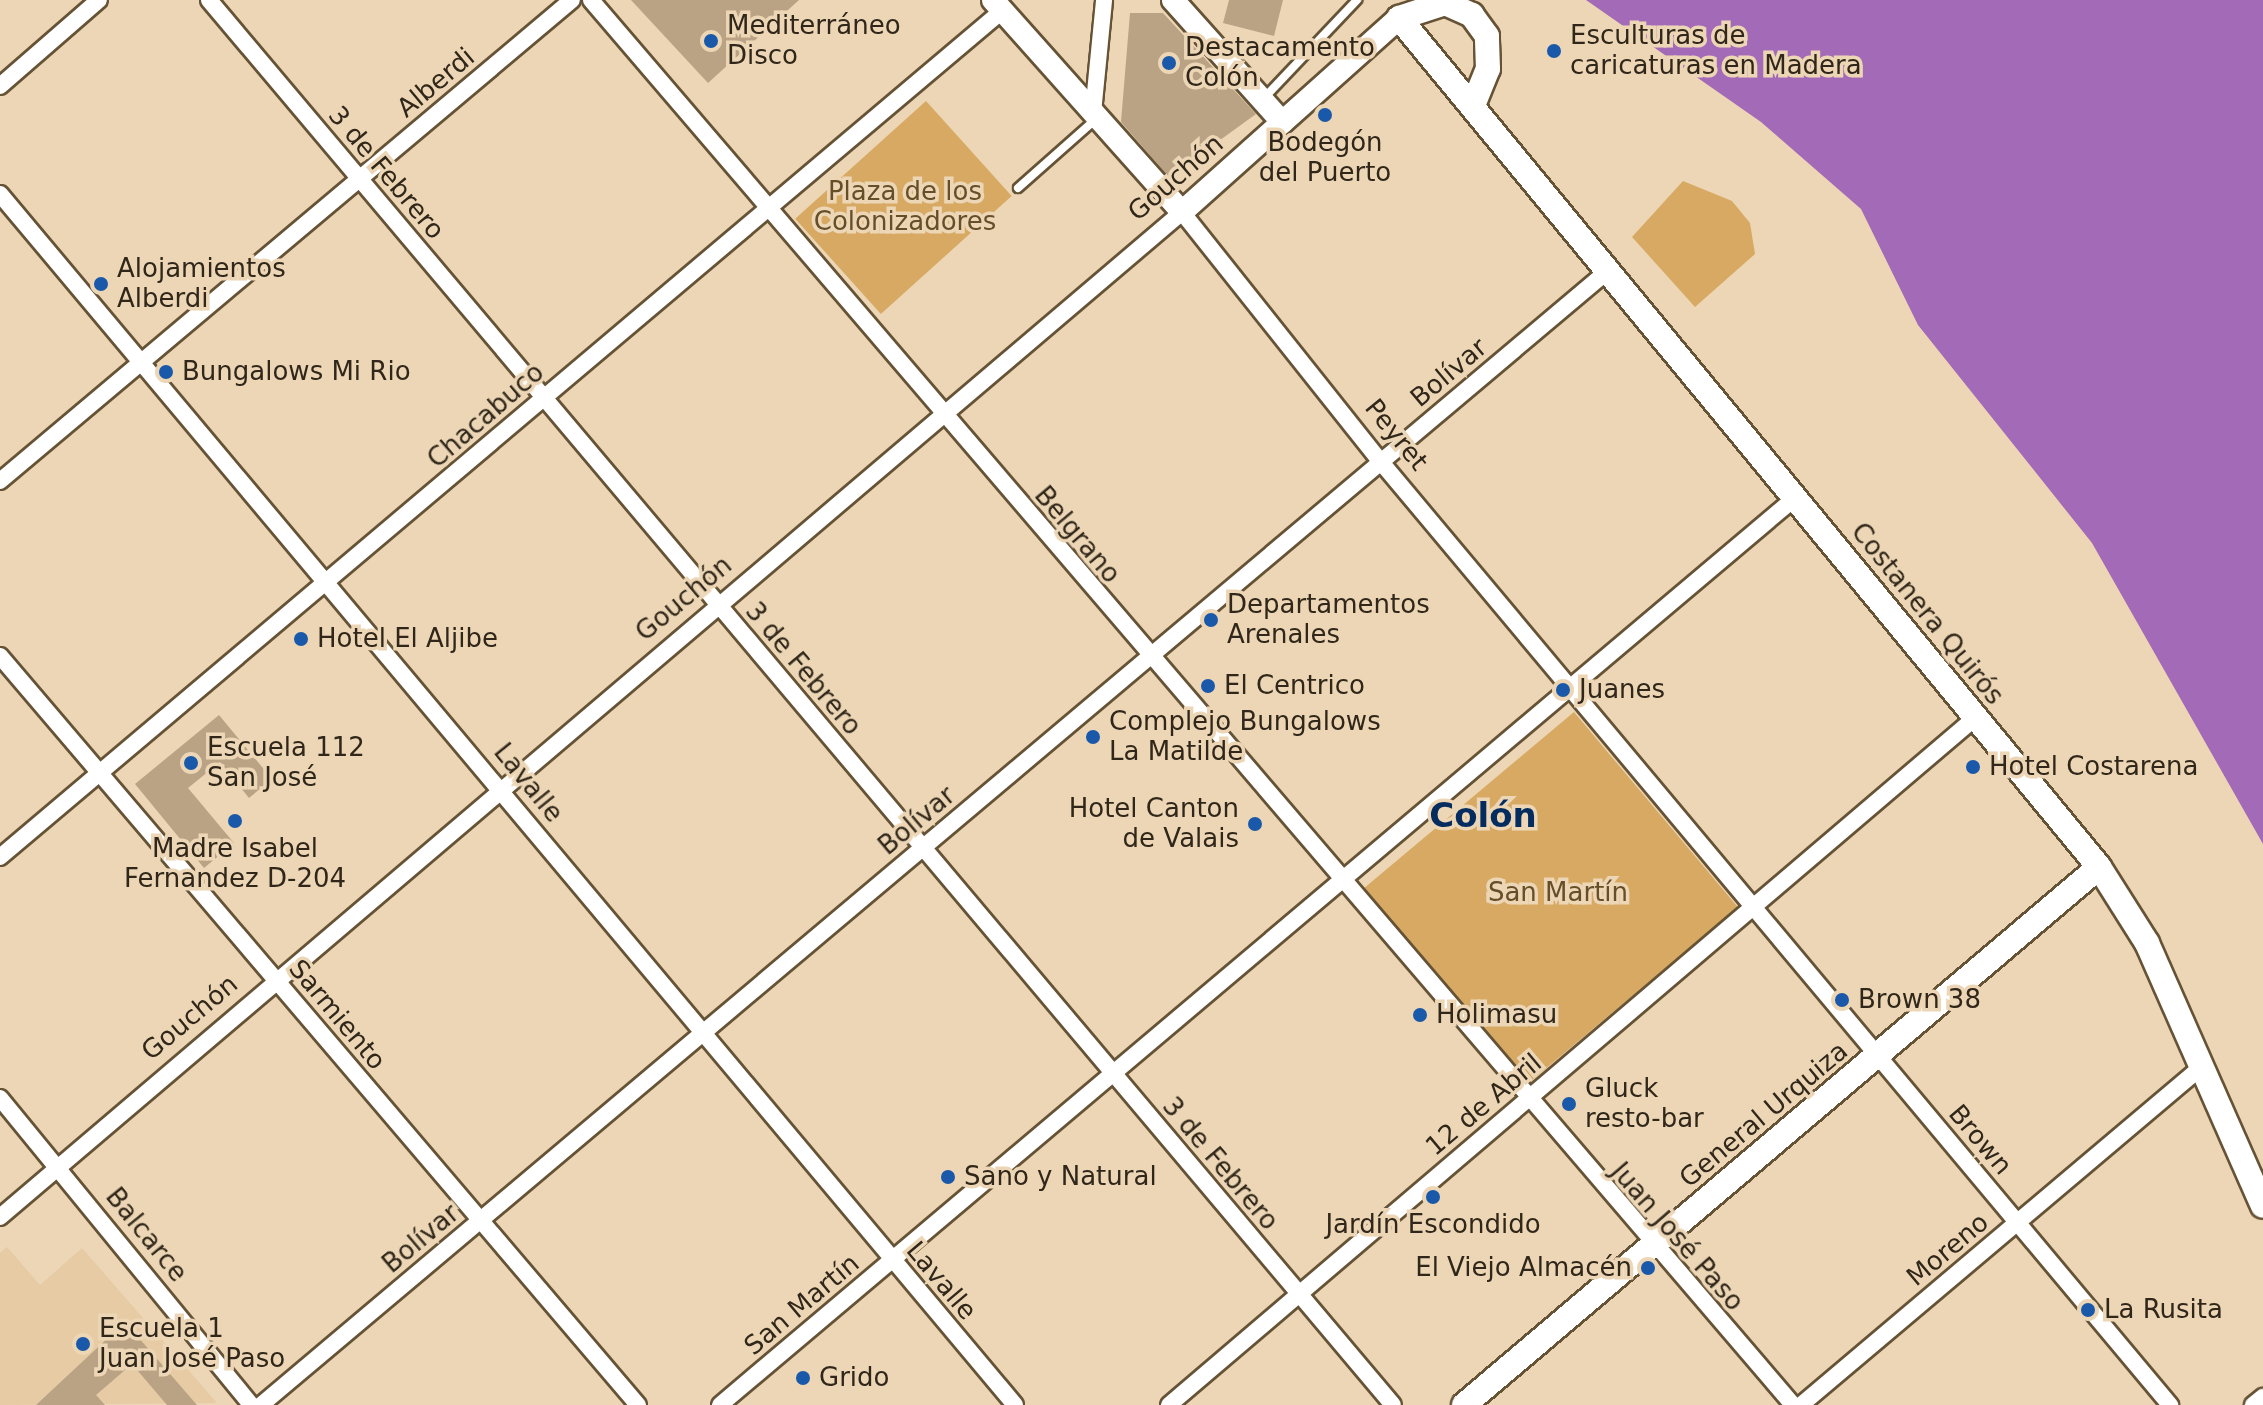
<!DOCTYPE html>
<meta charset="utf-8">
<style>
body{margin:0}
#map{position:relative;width:2263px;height:1405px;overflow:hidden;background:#ecd6b5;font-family:"DejaVu Sans",sans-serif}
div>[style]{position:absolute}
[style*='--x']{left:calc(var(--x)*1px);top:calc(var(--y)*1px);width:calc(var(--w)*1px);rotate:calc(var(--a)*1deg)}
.built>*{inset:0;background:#e6cba4}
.green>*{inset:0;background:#d7a962;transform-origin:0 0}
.water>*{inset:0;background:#a36ab7}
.building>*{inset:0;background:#b9a384}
.roads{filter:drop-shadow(2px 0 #665336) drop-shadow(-2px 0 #665336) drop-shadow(0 2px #665336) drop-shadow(0 -2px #665336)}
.service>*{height:8px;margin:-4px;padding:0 4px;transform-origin:4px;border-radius:4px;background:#fff}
.minor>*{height:16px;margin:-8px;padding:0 8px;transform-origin:8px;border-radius:8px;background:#fff}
.tertiary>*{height:22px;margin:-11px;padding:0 11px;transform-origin:11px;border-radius:11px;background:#fff}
.secondary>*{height:24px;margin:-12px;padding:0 12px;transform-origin:12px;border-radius:12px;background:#fff}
.dots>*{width:22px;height:22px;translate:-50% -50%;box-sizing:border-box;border:4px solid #ecd6b5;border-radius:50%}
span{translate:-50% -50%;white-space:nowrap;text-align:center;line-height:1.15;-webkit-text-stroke:7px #ecd6b5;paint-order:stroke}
.poi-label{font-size:26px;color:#30271a}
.left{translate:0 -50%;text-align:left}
.right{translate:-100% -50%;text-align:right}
.street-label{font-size:26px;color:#30271a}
.park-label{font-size:26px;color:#664e28}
.district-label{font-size:34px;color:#042c5f;font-weight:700}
</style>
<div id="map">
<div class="built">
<i style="clip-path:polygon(7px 1247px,40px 1285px,82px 1248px,217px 1403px,0 1405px,0 1253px)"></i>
</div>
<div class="green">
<i style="left:926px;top:101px;width:128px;height:176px;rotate:48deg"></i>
<i style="clip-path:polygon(1683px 181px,1732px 201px,1750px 223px,1755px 254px,1695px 307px,1632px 237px)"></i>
<i style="left:1574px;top:712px;width:255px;height:275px;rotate:50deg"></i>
</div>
<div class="water">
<i style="clip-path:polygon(1586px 0,2263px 0,2263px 844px,2092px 543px,1918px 325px,1861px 209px,1761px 122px)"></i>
</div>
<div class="building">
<i style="clip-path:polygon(631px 0,799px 0,708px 83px)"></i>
<i style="clip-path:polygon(1229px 0,1283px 0,1274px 36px,1223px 23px)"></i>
<i style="clip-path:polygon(1130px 13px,1163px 13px,1256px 114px,1169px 177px,1121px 122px)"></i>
<i style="clip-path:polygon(219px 715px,272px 779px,249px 798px,220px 762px,188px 788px,234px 843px,204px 868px,135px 784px)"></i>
<i style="clip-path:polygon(125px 1322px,197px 1405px,167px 1405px,132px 1364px,96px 1395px,105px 1405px,36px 1405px)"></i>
</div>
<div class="roads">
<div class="service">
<i style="--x:1263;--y:99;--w:137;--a:-46.5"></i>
<i style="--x:1018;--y:188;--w:106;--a:-41.5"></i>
</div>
<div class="minor">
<i style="--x:209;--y:0;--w:1837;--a:49.88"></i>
<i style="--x:591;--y:0;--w:1849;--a:49.45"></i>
<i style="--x:0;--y:86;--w:131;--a:-41"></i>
<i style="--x:1093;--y:113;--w:114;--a:-84.4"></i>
<i style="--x:0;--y:194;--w:1580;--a:50.03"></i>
<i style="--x:0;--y:481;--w:747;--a:-40.06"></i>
<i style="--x:0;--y:656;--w:984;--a:49.58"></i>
<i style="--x:0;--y:857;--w:1313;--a:-40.18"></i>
<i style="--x:0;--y:1098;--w:397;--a:50.7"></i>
<i style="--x:0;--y:1217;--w:1551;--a:-40.37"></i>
<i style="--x:1182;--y:212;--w:320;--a:51.5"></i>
<i style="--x:1381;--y:462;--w:1230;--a:50.08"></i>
<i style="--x:261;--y:1405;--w:1756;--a:-40.1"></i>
<i style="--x:720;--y:1405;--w:1407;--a:-40.16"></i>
<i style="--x:1169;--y:1405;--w:1060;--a:-40.45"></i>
<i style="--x:1801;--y:1405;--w:521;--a:-40.17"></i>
<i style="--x:2253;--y:1405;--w:13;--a:-39"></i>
</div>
<div class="tertiary">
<i style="--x:993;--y:0;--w:284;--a:48.3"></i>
<i style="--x:1182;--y:212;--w:291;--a:-41.8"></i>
<i style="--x:1173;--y:0;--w:164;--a:48.2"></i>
</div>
<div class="secondary">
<i style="--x:1474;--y:103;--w:37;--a:-68"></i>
<i style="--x:1488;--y:69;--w:33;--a:-92"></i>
<i style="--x:1487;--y:36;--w:26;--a:-126"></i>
<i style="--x:1472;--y:15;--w:30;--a:-156"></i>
<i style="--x:1445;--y:3;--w:48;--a:161.9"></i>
<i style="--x:1399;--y:18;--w:1100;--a:50.49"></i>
<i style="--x:2099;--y:867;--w:90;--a:57.7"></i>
<i style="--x:2147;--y:943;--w:287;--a:66.2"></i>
<i style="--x:1464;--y:1405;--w:832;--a:-40.27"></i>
</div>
</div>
<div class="dots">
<i style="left:711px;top:41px;background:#1a59a9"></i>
<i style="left:1554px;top:51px;background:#1a59a9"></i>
<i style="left:1169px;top:63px;background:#1a59a9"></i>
<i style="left:1325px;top:115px;background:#1a59a9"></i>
<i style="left:101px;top:284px;background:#1a59a9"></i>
<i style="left:166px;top:372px;background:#1a59a9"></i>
<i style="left:1211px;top:620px;background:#1a59a9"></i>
<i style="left:301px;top:639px;background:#1a59a9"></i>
<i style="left:1208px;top:686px;background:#1a59a9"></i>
<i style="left:1563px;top:690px;background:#1a59a9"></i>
<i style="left:1093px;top:737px;background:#1a59a9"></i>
<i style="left:191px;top:763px;background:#1a59a9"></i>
<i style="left:1973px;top:767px;background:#1a59a9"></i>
<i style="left:235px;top:821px;background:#1a59a9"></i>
<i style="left:1255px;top:824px;background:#1a59a9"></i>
<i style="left:1842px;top:1000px;background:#1a59a9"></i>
<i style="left:1420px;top:1015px;background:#1a59a9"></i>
<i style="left:1569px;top:1104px;background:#1a59a9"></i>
<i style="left:948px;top:1177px;background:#1a59a9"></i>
<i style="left:1433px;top:1197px;background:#1a59a9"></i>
<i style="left:1648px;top:1268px;background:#1a59a9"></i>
<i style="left:2088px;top:1310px;background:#1a59a9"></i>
<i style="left:83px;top:1344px;background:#1a59a9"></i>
<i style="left:803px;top:1378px;background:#1a59a9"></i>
</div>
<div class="poi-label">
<span class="left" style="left:727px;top:41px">Mediterráneo<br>Disco</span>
<span class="left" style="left:1570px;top:51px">Esculturas de<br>caricaturas en Madera</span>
<span class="left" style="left:1185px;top:63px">Destacamento<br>Colón</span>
<span style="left:1325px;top:158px">Bodegón<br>del Puerto</span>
<span class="left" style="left:117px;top:284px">Alojamientos<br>Alberdi</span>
<span class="left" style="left:182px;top:372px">Bungalows Mi Rio</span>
<span class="left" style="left:1227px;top:620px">Departamentos<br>Arenales</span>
<span class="left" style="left:317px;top:639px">Hotel El Aljibe</span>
<span class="left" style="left:1224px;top:686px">El Centrico</span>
<span class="left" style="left:1579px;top:690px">Juanes</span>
<span class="left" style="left:1109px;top:737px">Complejo Bungalows<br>La Matilde</span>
<span class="left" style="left:207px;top:763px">Escuela 112<br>San José</span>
<span class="left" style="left:1989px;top:767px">Hotel Costarena</span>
<span class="right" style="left:1239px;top:824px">Hotel Canton<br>de Valais</span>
<span style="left:235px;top:864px">Madre Isabel<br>Fernandez D-204</span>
<span class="left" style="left:1858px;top:1000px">Brown 38</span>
<span class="left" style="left:1436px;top:1015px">Holimasu</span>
<span class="left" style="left:1585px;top:1104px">Gluck<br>resto-bar</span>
<span class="left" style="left:964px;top:1177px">Sano y Natural</span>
<span style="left:1433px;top:1225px">Jardín Escondido</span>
<span class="right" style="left:1632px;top:1268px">El Viejo Almacén</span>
<span class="left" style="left:2104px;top:1310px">La Rusita</span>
<span class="left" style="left:99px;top:1344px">Escuela 1<br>Juan José Paso</span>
<span class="left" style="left:819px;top:1378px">Grido</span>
</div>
<div class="street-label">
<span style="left:436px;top:83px;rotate:-40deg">Alberdi</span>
<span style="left:386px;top:173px;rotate:50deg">3 de Febrero</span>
<span style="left:1176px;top:178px;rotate:-41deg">Gouchón</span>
<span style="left:1449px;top:373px;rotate:-40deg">Bolívar</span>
<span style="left:486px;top:416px;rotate:-41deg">Chacabuco</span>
<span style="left:1396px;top:435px;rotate:51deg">Peyret</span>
<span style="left:1077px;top:535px;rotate:50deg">Belgrano</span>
<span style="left:684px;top:599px;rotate:-40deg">Gouchón</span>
<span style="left:1927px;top:614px;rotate:51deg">Costanera Quirós</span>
<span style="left:803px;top:669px;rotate:50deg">3 de Febrero</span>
<span style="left:528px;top:783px;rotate:51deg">Lavalle</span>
<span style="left:917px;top:821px;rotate:-40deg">Bolívar</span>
<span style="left:337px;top:1015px;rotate:50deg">Sarmiento</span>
<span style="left:190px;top:1018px;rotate:-40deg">Gouchón</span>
<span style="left:1484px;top:1105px;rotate:-40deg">12 de Abril</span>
<span style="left:1764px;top:1115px;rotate:-40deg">General Urquiza</span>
<span style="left:1980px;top:1140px;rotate:50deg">Brown</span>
<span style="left:1220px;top:1164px;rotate:50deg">3 de Febrero</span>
<span style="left:146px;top:1235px;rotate:51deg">Balcarce</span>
<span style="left:1677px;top:1237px;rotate:49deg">Juan José Paso</span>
<span style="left:421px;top:1239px;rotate:-40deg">Bolívar</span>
<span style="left:1948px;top:1250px;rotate:-40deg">Moreno</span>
<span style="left:941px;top:1281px;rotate:50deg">Lavalle</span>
<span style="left:802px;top:1305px;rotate:-40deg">San Martín</span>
</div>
<div class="park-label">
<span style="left:905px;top:207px">Plaza de los<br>Colonizadores</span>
<span style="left:1558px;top:893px">San Martín</span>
</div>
<div class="district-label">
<span style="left:1483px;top:816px">Colón</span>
</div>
</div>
